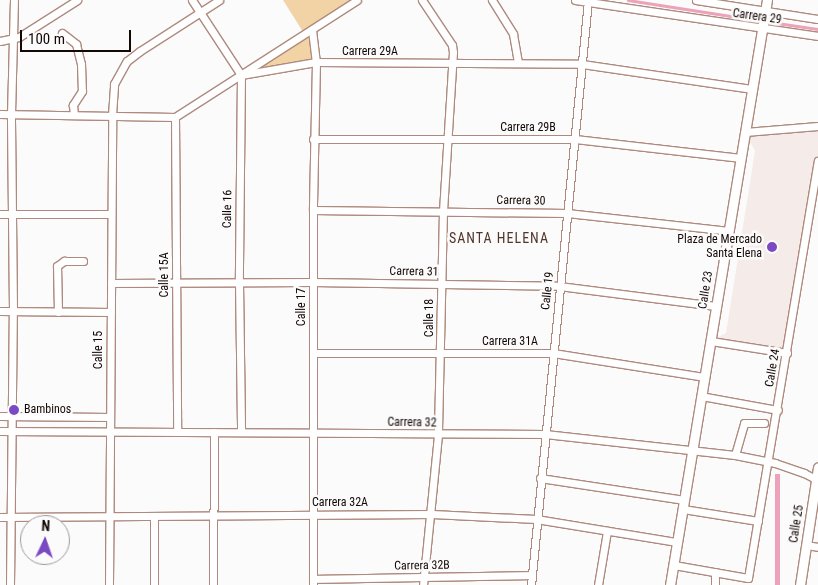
<!DOCTYPE html>
<style>
body{margin:0}
#map{position:relative;width:818px;height:585px;overflow:hidden;background:#fbfbfb;font-family:"Roboto Condensed",sans-serif}
div>[style]{position:absolute}
[style*='--x']{left:calc(var(--x)*1px);top:calc(var(--y)*1px);width:calc(var(--w)*1px);rotate:calc(var(--a)*1deg)}
.built>*{inset:0;background:#f5ebe8}
.green>*{inset:0;background:#f1d3a5}
.water>*{inset:0;background:#eca2b9;transform-origin:0 0}
.stream>*{height:2.5px;margin:-1.25px;padding:0 1.25px;transform-origin:1.25px;border-radius:1.25px;background:#eca2b9}
.roads{filter:drop-shadow(1px 0 #ae8a7e) drop-shadow(-1px 0 #ae8a7e) drop-shadow(0 1px #ae8a7e) drop-shadow(0 -1px #ae8a7e)}
.minor>*{height:7px;margin:-3.5px;padding:0 3.5px;transform-origin:3.5px;border-radius:3.5px;background:#fff}
.major>*{height:9px;margin:-4.5px;padding:0 4.5px;transform-origin:4.5px;border-radius:4.5px;background:#fff}
.dots>*{width:14px;height:14px;translate:-50% -50%;box-sizing:border-box;border:2px solid #fbfbfb;border-radius:50%}
span{translate:-50% -50%;white-space:nowrap;text-align:center;line-height:1.15;-webkit-text-stroke:5px #fbfbfb;paint-order:stroke}
.street-label{font-size:12px;color:#140805}
.poi-label{font-size:12px;color:#140805}
.right{translate:-100% -50%;text-align:right}
.left{translate:0 -50%;text-align:left}
.neighbourhood-label{font-size:14px;color:#52342a;letter-spacing:1px}
.north{position:absolute;left:20px;top:515px;width:50px;height:50px;box-sizing:border-box;background:#fbfbfb;border:1px solid #9f9a99;border-radius:50%;rotate:3deg;font-size:14px;font-weight:700;line-height:20px;text-align:center;color:#140805}
.north::after{content:'';display:block;margin:auto;width:18px;height:22px;background:#7b4ac2;clip-path:polygon(50% 0,100% 100%,50% 72%,0 100%)}
.scale{position:absolute;left:20px;top:30px;width:111px;height:22px;box-sizing:border-box;border:2px solid #140805;border-top:0;padding-left:6px;font-size:15px;line-height:18px;white-space:nowrap;color:#140805;-webkit-text-stroke:4px #fbfbfb;paint-order:stroke}
</style>
<div id="map">
<div class="built">
<i style="clip-path:polygon(818px 126px,818px 161px,787px 353px,711px 341px,726px 333px,755px 151px,745px 132px)"></i>
</div>
<div class="green">
<i style="clip-path:polygon(283px 0,357px 0,312px 30px,316px 62px,241px 75px,305px 35px)"></i>
</div>
<div class="water">
<i style="left:775px;top:474px;width:5px;height:112px"></i>
</div>
<div class="stream">
<i style="--x:628;--y:0;--w:123;--a:8.9"></i>
<i style="--x:777;--y:23;--w:41;--a:8.3"></i>
</div>
<div class="roads">
<div class="minor">
<i style="--x:192;--y:0;--w:90;--a:56.8"></i>
<i style="--x:241;--y:75;--w:207;--a:90.6"></i>
<i style="--x:239;--y:282;--w:150;--a:89.2"></i>
<i style="--x:422;--y:0;--w:54;--a:56.3"></i>
<i style="--x:452;--y:45;--w:7;--a:82"></i>
<i style="--x:453;--y:52;--w:159;--a:93.6"></i>
<i style="--x:443;--y:211;--w:224;--a:91.3"></i>
<i style="--x:438;--y:435;--w:151;--a:95.7"></i>
<i style="--x:492;--y:0;--w:40;--a:58"></i>
<i style="--x:513;--y:34;--w:29;--a:80"></i>
<i style="--x:575;--y:0;--w:246;--a:8.4"></i>
<i style="--x:696;--y:0;--w:123;--a:8.9"></i>
<i style="--x:312;--y:30;--w:32;--a:83"></i>
<i style="--x:316;--y:62;--w:148;--a:91.2"></i>
<i style="--x:313;--y:210;--w:375;--a:90"></i>
<i style="--x:62;--y:33;--w:18;--a:38"></i>
<i style="--x:76;--y:44;--w:21;--a:76"></i>
<i style="--x:81;--y:64;--w:27;--a:88"></i>
<i style="--x:82;--y:91;--w:17;--a:123"></i>
<i style="--x:73;--y:105;--w:10;--a:84"></i>
<i style="--x:0;--y:41;--w:19;--a:-12"></i>
<i style="--x:19;--y:37;--w:69;--a:-32.5"></i>
<i style="--x:241;--y:75;--w:76;--a:-9.8"></i>
<i style="--x:316;--y:62;--w:266;--a:0.4"></i>
<i style="--x:582;--y:64;--w:172;--a:8.4"></i>
<i style="--x:0;--y:114;--w:175;--a:1"></i>
<i style="--x:175;--y:117;--w:216;--a:-32.7"></i>
<i style="--x:175;--y:117;--w:315;--a:89.6"></i>
<i style="--x:745;--y:132;--w:73;--a:-4.7"></i>
<i style="--x:313;--y:139;--w:262;--a:0"></i>
<i style="--x:575;--y:139;--w:167;--a:6.5"></i>
<i style="--x:313;--y:210;--w:254;--a:0.7"></i>
<i style="--x:567;--y:213;--w:163;--a:6.3"></i>
<i style="--x:0;--y:214;--w:111;--a:0"></i>
<i style="--x:111;--y:283;--w:202;--a:-0.3"></i>
<i style="--x:313;--y:282;--w:246;--a:0.9"></i>
<i style="--x:559;--y:286;--w:158;--a:7.3"></i>
<i style="--x:0;--y:311;--w:111;--a:0.5"></i>
<i style="--x:58;--y:312;--w:46;--a:-91.2"></i>
<i style="--x:57;--y:266;--w:9;--a:-36"></i>
<i style="--x:64;--y:261;--w:19;--a:0"></i>
<i style="--x:711;--y:341;--w:77;--a:9"></i>
<i style="--x:313;--y:353;--w:240;--a:0"></i>
<i style="--x:553;--y:353;--w:154;--a:9"></i>
<i style="--x:701;--y:396;--w:78;--a:10.3"></i>
<i style="--x:0;--y:416;--w:110;--a:0.5"></i>
<i style="--x:0;--y:431;--w:545;--a:0.32"></i>
<i style="--x:545;--y:434;--w:191;--a:6.3"></i>
<i style="--x:735;--y:455;--w:41;--a:11.3"></i>
<i style="--x:775;--y:463;--w:31;--a:19"></i>
<i style="--x:804;--y:473;--w:16;--a:27"></i>
<i style="--x:735;--y:455;--w:33;--a:-74"></i>
<i style="--x:744;--y:423;--w:20;--a:0"></i>
<i style="--x:540;--y:478;--w:146;--a:8.7"></i>
<i style="--x:683;--y:509;--w:76;--a:9.1"></i>
<i style="--x:0;--y:517;--w:432;--a:-0.4"></i>
<i style="--x:432;--y:514;--w:104;--a:2.8"></i>
<i style="--x:536;--y:519;--w:143;--a:9.3"></i>
<i style="--x:806;--y:545;--w:12;--a:9"></i>
<i style="--x:674;--y:565;--w:75;--a:10"></i>
<i style="--x:748;--y:578;--w:423;--a:-80.5"></i>
<i style="--x:715;--y:572;--w:13;--a:90"></i>
<i style="--x:313;--y:579;--w:219;--a:-1"></i>
<i style="--x:10;--y:585;--w:274;--a:-89.4"></i>
<i style="--x:13;--y:311;--w:197;--a:-90.6"></i>
<i style="--x:11;--y:114;--w:114;--a:-88.5"></i>
<i style="--x:109;--y:585;--w:470;--a:-89.6"></i>
<i style="--x:112;--y:115;--w:31;--a:-86"></i>
<i style="--x:114;--y:84;--w:26;--a:-61"></i>
<i style="--x:127;--y:61;--w:16;--a:-38"></i>
<i style="--x:140;--y:51;--w:94;--a:-32.8"></i>
<i style="--x:154;--y:585;--w:69;--a:-90"></i>
<i style="--x:213;--y:585;--w:153;--a:-89.6"></i>
<i style="--x:531;--y:585;--w:588;--a:-84.43"></i>
<i style="--x:598;--y:585;--w:55;--a:-80.5"></i>
</div>
<div class="major">
<i style="--x:670;--y:585;--w:593;--a:-80.59"></i>
<i style="--x:800;--y:585;--w:119;--a:-81.3"></i>
</div>
</div>
<div class="dots">
<i style="left:772px;top:247px;background:#7b4ac2"></i>
<i style="left:14px;top:410px;background:#7b4ac2"></i>
</div>
<div class="street-label">
<span style="left:757px;top:17px;rotate:8deg">Carrera 29</span>
<span style="left:370px;top:52px">Carrera 29A</span>
<span style="left:528px;top:128px">Carrera 29B</span>
<span style="left:521px;top:201px;rotate:1deg">Carrera 30</span>
<span style="left:228px;top:209px;rotate:-89deg">Calle 16</span>
<span style="left:414px;top:272px;rotate:1deg">Carrera 31</span>
<span style="left:165px;top:275px;rotate:-90deg">Calle 15A</span>
<span style="left:706px;top:290px;rotate:-81deg">Calle 23</span>
<span style="left:548px;top:291px;rotate:-84deg">Calle 19</span>
<span style="left:302px;top:307px;rotate:-90deg">Calle 17</span>
<span style="left:430px;top:318px;rotate:-90deg">Calle 18</span>
<span style="left:510px;top:342px">Carrera 31A</span>
<span style="left:99px;top:350px;rotate:-90deg">Calle 15</span>
<span style="left:773px;top:368px;rotate:-80deg">Calle 24</span>
<span style="left:412px;top:423px;rotate:1deg">Carrera 32</span>
<span style="left:340px;top:503px">Carrera 32A</span>
<span style="left:797px;top:524px;rotate:-81deg">Calle 25</span>
<span style="left:422px;top:566px;rotate:-1deg">Carrera 32B</span>
</div>
<div class="poi-label">
<span class="right" style="left:762px;top:247px">Plaza de Mercado<br>Santa Elena</span>
<span class="left" style="left:24px;top:410px">Bambinos</span>
</div>
<div class="neighbourhood-label">
<span style="left:499px;top:238px">SANTA HELENA</span>
</div>
<div class="north">N</div>
<div class="scale">100 m</div>
</div>
